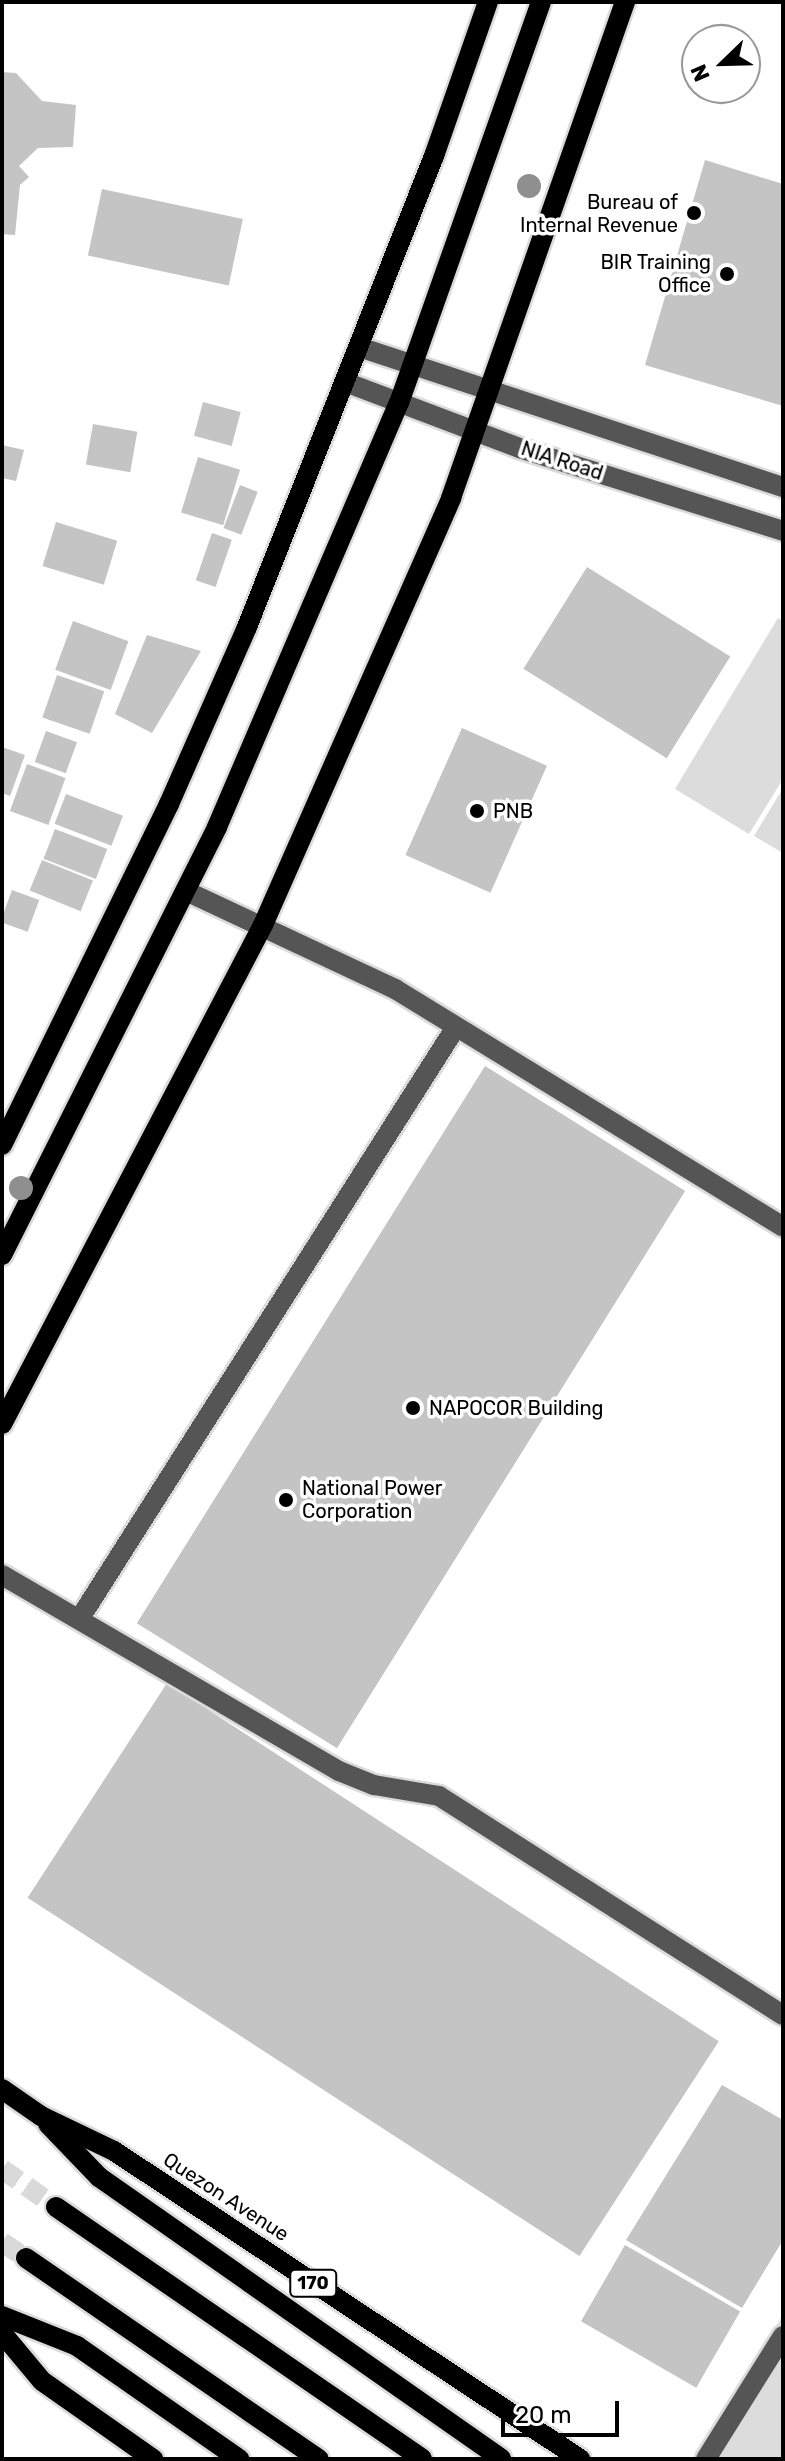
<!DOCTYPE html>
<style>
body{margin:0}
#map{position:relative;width:785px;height:2461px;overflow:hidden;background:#fff;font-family:Rubik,sans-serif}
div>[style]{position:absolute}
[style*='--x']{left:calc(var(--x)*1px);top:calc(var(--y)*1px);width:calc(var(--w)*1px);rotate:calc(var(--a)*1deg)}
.green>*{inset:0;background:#dcdcdc}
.building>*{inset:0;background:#c4c4c4;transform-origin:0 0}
.major-tunnel>*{height:20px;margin-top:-10px;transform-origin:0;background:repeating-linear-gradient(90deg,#d9d9d9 0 20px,transparent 0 30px)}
.roads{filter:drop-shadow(2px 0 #dbdbdb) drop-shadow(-2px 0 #dbdbdb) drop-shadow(0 2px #dbdbdb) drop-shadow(0 -2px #dbdbdb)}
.minor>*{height:20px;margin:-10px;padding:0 10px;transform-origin:10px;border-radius:10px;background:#555}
.major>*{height:20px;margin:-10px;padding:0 10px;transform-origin:10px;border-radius:10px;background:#000}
.trees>*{width:24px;height:24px;margin:-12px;border-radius:50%;background:#8f8f8f}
.dots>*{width:22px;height:22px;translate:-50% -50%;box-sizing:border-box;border:4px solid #fff;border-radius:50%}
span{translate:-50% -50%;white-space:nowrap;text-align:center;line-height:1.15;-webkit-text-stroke:7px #fff;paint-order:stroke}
.shield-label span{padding:2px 6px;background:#fff;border:2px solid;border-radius:6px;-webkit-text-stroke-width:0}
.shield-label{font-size:18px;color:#000;font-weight:700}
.poi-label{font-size:20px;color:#000}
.right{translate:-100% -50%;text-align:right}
.left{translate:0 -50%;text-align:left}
.street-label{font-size:20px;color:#000}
.frame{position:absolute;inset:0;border:4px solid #000;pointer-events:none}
.north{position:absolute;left:681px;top:24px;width:80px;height:80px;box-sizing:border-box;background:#fff;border:2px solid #999;border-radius:50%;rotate:247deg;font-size:22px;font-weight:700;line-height:32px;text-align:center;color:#000}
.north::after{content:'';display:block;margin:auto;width:28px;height:36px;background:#000;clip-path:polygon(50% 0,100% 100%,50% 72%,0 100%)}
.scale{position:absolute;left:501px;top:2401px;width:118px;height:36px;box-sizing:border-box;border:4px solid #000;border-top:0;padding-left:10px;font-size:24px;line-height:28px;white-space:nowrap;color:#000;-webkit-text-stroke:6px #fff;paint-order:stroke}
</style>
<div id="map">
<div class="green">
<i style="clip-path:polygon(778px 618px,783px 621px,783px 779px,749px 834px,675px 789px)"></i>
<i style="clip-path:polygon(783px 788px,783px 853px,754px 836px)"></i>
<i style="clip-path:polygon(783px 2315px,783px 2459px,694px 2459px)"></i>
</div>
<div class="building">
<i style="clip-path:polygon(2px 72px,16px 73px,42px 101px,76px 105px,73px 147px,38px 148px,19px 166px,29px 177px,20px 185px,15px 235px,2px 234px)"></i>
<i style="clip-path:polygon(705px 160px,783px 184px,783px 406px,645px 365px)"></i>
<i style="left:102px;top:189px;width:144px;height:68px;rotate:12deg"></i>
<i style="left:203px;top:402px;width:39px;height:35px;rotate:15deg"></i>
<i style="left:93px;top:424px;width:45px;height:41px;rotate:10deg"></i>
<i style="clip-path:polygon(2px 445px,24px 450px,16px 481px,2px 478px)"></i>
<i style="left:198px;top:457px;width:44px;height:58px;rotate:17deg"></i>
<i style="left:240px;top:485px;width:19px;height:46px;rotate:21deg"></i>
<i style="left:56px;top:522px;width:64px;height:46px;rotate:17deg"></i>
<i style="left:212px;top:533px;width:21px;height:50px;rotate:19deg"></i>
<i style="left:587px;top:567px;width:169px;height:120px;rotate:32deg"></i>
<i style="left:73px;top:621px;width:59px;height:52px;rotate:20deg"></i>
<i style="clip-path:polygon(147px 635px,201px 651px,152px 733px,115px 714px)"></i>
<i style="left:57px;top:675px;width:50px;height:45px;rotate:19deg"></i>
<i style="left:462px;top:728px;width:93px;height:139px;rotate:24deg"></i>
<i style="left:46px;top:731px;width:33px;height:33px;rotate:20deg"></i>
<i style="clip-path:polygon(2px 747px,25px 755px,10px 796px,2px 793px)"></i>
<i style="left:27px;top:764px;width:41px;height:50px;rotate:20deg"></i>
<i style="left:66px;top:794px;width:61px;height:32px;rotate:21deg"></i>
<i style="left:55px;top:829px;width:56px;height:32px;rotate:21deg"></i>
<i style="left:42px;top:860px;width:55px;height:33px;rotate:22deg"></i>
<i style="left:12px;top:890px;width:29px;height:34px;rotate:20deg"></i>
<i style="left:485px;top:1066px;width:236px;height:657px;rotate:32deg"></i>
<i style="left:167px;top:1683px;width:658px;height:256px;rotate:33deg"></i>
<i style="clip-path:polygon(722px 2085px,783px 2120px,783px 2240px,742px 2308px,626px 2240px)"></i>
<i style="left:625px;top:2245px;width:133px;height:88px;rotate:30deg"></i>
</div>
<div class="major-tunnel">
<i style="--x:2;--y:2169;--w:66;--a:35.1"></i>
<i style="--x:2;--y:2242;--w:29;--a:34"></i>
</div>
<div class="roads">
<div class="minor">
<i style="--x:359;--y:347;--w:447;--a:18.3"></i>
<i style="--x:345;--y:382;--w:189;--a:20.7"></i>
<i style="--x:522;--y:449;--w:274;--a:17.4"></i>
<i style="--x:188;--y:892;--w:229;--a:25.1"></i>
<i style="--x:395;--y:989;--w:455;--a:31.5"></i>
<i style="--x:2;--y:1575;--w:390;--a:30.2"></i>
<i style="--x:339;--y:1771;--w:38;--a:22"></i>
<i style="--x:374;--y:1785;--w:66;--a:9.6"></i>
<i style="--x:439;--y:1796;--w:408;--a:32.5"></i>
<i style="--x:80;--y:1618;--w:700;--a:-57.54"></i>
<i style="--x:706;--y:2459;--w:145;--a:-58"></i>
</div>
<div class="major">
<i style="--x:2;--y:1145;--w:380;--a:-63.9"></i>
<i style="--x:169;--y:804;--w:193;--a:-66.2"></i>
<i style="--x:247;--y:627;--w:507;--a:-68.35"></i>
<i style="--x:434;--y:156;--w:163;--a:-70.7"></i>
<i style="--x:2;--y:1255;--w:479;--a:-63.3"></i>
<i style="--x:217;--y:827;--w:461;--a:-66.8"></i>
<i style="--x:399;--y:403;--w:425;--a:-70.5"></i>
<i style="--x:2;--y:1424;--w:563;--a:-62.39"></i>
<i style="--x:263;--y:925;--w:467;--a:-66.2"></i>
<i style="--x:451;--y:498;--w:526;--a:-70.67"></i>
<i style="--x:2;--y:2089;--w:47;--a:34.7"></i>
<i style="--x:41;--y:2116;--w:81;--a:25.6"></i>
<i style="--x:114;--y:2151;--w:559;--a:33.46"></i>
<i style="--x:48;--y:2124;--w:74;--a:46.1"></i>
<i style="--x:99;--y:2177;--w:491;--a:35"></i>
<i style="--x:56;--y:2207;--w:444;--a:34.5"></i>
<i style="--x:26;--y:2258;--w:355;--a:34.5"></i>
<i style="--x:2;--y:2316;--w:81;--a:21.8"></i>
<i style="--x:77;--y:2346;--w:198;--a:34.9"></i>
<i style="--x:2;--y:2333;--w:62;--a:50.2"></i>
<i style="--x:42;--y:2381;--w:136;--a:35.1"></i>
</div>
</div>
<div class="trees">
<i style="left:529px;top:186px"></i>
<i style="left:21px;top:1188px"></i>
</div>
<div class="dots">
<i style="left:694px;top:213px;background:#000"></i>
<i style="left:727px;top:274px;background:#000"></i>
<i style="left:477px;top:811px;background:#000"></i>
<i style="left:413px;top:1408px;background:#000"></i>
<i style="left:286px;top:1500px;background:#000"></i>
</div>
<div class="shield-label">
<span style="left:313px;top:2283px">170</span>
</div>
<div class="poi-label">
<span class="right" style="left:678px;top:214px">Bureau of<br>Internal Revenue</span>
<span class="right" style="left:711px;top:274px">BIR Training<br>Office</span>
<span class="left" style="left:493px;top:811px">PNB</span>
<span class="left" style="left:429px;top:1408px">NAPOCOR Building</span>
<span class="left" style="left:302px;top:1500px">National Power<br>Corporation</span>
</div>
<div class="street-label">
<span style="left:562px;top:461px;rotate:18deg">NIA Road</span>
<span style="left:226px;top:2197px;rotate:33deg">Quezon Avenue</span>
</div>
<div class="frame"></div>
<div class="north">N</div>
<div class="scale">20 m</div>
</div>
